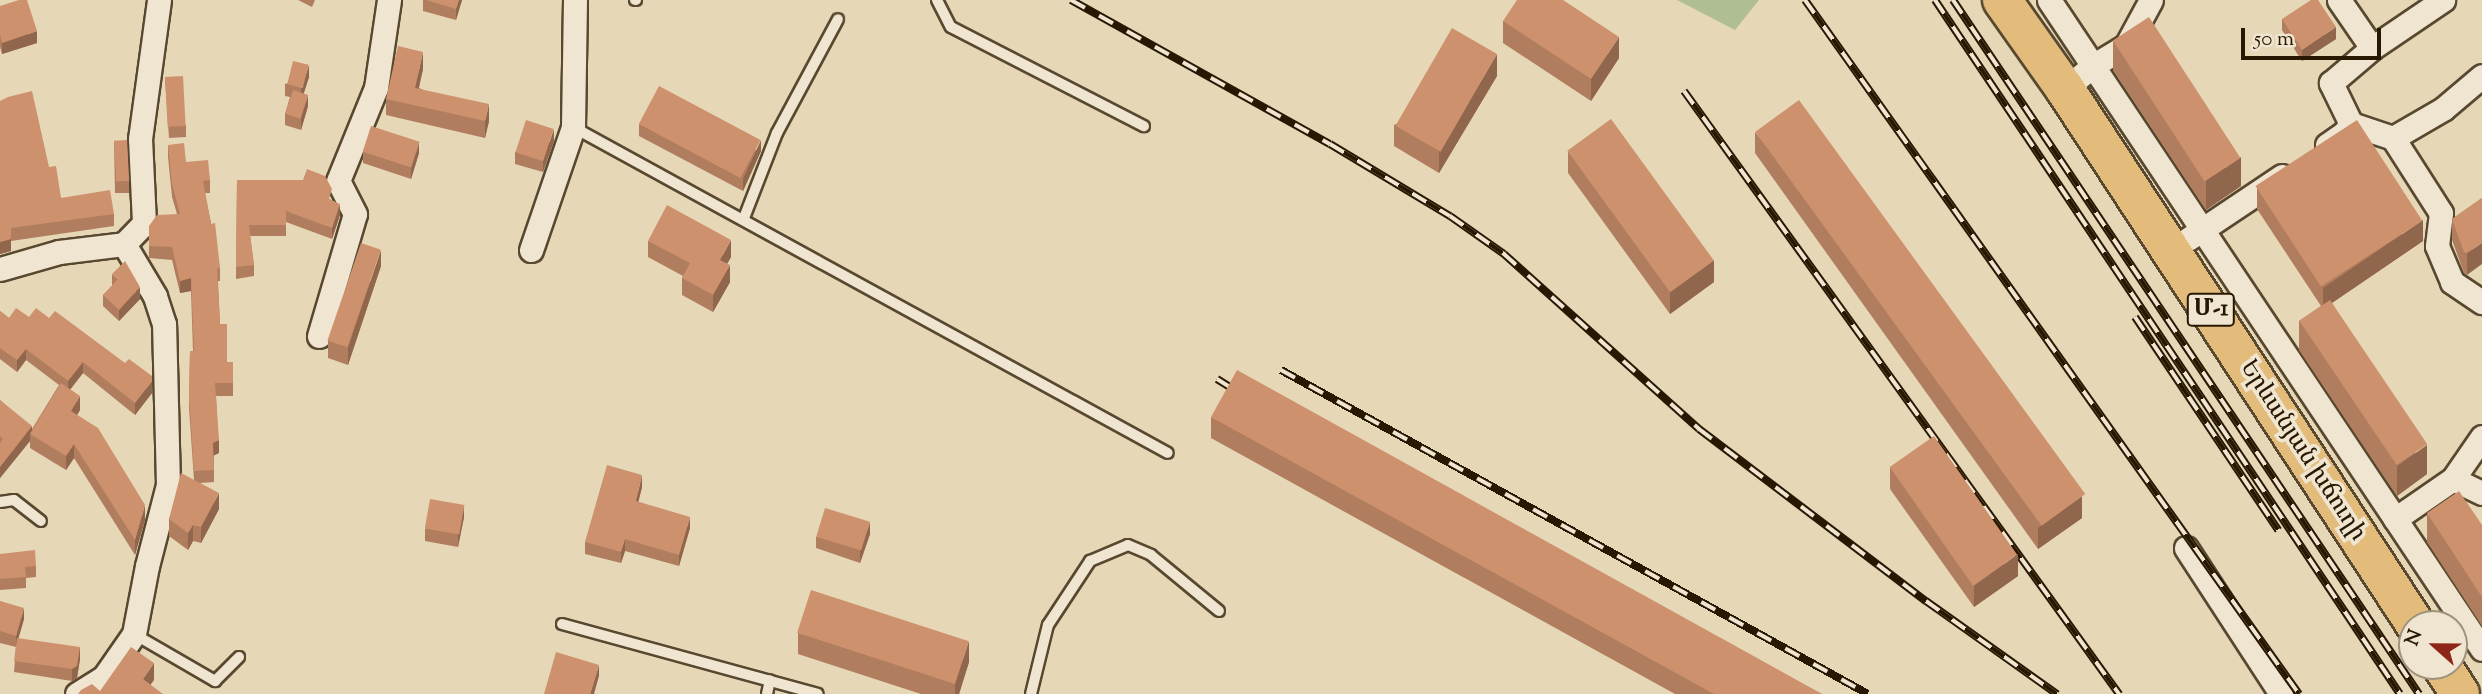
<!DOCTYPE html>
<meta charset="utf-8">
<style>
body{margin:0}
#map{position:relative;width:2482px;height:694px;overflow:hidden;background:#e6d7b7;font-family:"Sorts Mill Goudy","Noto Serif Armenian",serif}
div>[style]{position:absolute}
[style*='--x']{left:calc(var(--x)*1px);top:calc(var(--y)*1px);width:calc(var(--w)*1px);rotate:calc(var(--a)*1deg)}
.green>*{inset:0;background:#b0bf93}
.roads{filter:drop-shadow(2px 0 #58482f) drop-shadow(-2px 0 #58482f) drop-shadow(0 2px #58482f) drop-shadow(0 -2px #58482f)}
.lane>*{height:10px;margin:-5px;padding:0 5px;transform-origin:5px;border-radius:5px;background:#efe5d0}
.street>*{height:23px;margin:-11.5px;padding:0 11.5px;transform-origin:11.5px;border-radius:11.5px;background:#efe5d0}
.highway>*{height:38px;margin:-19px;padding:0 19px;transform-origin:19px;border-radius:19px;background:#e3bc7c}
.rail>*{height:8px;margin-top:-4px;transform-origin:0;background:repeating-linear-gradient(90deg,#efe5d0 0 16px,#281802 0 32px);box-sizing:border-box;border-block:2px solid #281802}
.wall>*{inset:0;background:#b07d5e}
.shaded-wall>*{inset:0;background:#90664c}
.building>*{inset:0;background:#cd916d;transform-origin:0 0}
span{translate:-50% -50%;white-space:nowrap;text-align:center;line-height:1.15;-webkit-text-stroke:7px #efe5d0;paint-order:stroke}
.shield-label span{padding:2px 5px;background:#efe5d0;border:2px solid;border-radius:5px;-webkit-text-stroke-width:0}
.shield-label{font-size:23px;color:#281802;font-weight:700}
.street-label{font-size:24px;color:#281802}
.north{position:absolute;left:2398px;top:610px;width:70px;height:70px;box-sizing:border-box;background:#efe5d0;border:2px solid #9f937e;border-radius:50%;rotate:291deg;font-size:19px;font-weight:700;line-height:28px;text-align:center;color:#281802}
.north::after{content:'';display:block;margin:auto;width:24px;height:32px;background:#8f2418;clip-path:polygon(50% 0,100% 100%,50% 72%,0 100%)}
.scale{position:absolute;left:2241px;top:28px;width:140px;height:32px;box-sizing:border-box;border:4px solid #281802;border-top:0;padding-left:9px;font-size:21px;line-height:24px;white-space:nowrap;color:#281802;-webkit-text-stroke:5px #efe5d0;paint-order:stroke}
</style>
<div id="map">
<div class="green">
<i style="clip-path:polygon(1677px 0,1759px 0,1735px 30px)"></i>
</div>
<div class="roads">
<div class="lane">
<i style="--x:635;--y:0;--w:1;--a:0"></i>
<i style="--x:937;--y:0;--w:30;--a:63"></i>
<i style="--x:951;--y:27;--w:217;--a:27.2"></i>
<i style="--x:573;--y:127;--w:678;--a:28.72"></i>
<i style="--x:744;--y:218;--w:91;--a:-68.8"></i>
<i style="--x:777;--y:133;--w:129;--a:-61.8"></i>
<i style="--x:0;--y:502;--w:14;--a:-8"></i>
<i style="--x:14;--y:500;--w:34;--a:38"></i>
<i style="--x:562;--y:624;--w:265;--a:15.3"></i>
<i style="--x:134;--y:634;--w:94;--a:30.1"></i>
<i style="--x:215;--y:681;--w:34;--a:-45"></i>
<i style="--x:767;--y:694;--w:14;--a:-78"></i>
<i style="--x:1031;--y:694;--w:71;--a:-76.2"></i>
<i style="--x:1048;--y:625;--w:77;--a:-56.7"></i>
<i style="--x:1090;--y:561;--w:41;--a:-22.8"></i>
<i style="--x:1128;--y:545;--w:25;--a:23"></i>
<i style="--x:1151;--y:555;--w:88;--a:39.5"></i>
</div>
<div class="street">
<i style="--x:2049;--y:0;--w:780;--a:56.29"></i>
<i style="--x:2339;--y:0;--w:58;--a:55.5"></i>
<i style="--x:2065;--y:89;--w:38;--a:-40"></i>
<i style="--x:2094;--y:65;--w:37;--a:-31"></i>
<i style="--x:2126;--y:46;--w:52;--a:-61.5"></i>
<i style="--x:2351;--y:124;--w:44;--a:18.4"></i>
<i style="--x:2393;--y:138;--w:58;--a:-30.1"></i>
<i style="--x:2443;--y:109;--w:51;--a:-40.2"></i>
<i style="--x:2393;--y:138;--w:89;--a:57.4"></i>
<i style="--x:2441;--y:213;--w:33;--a:97"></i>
<i style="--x:2437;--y:246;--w:39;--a:67"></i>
<i style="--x:2452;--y:282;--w:36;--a:34"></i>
<i style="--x:2327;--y:145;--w:21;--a:-35"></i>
<i style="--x:2344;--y:133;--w:11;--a:-52"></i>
<i style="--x:2351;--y:124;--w:46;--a:-116"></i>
<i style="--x:2331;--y:83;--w:54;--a:-40.5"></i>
<i style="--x:2372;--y:48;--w:86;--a:-34.1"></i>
<i style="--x:2188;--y:239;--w:113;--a:-33.8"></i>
<i style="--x:531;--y:250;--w:130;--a:-71.1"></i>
<i style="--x:573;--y:127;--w:127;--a:-89.1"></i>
<i style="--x:0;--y:269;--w:61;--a:-16.1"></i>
<i style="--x:59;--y:252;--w:65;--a:-7"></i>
<i style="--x:124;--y:244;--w:29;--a:-46"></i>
<i style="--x:144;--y:223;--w:84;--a:-92.7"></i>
<i style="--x:140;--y:139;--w:140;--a:-82.2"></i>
<i style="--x:319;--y:336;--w:127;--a:-73.6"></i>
<i style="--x:355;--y:214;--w:37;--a:-117"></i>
<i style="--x:338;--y:181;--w:100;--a:-67.8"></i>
<i style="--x:376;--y:88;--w:89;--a:-81.6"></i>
<i style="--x:2453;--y:479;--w:51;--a:-55.4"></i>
<i style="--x:2395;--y:519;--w:70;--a:-34.6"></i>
<i style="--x:2453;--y:479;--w:32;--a:26"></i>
<i style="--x:2186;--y:548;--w:174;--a:56.9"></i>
<i style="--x:77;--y:694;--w:32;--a:-32"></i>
<i style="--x:104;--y:677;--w:52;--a:-55.1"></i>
<i style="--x:134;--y:634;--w:69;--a:-79.2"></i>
<i style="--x:147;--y:566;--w:84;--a:-75.5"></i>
<i style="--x:168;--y:485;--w:161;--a:-91.4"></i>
<i style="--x:164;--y:324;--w:29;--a:-108"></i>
<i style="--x:155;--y:296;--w:61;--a:-120.8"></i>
</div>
<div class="highway">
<i style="--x:2002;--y:0;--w:109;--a:54.7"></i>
<i style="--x:2065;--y:89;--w:639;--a:56.81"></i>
<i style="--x:2442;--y:666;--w:33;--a:57"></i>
</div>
</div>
<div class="rail">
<i style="--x:1071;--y:0;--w:296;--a:29.1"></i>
<i style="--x:1330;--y:144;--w:140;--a:31"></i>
<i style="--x:1450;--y:216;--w:66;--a:35.1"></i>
<i style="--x:1504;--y:254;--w:262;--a:41.9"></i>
<i style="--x:1699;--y:429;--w:285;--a:37.2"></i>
<i style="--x:1926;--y:601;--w:161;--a:35.4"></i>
<i style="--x:1805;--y:0;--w:852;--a:54.56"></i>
<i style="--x:1935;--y:0;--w:835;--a:56.18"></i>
<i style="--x:1953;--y:0;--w:836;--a:56.12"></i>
<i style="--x:1684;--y:91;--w:744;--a:54.19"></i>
<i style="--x:2135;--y:317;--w:257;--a:56.1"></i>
<i style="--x:1281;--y:370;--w:670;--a:28.9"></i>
<i style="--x:1217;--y:379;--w:32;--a:32"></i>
</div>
<div class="wall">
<i style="clip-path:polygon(298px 0,315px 0,312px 7px)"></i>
<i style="clip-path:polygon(423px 0,462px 0,456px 20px,423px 11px)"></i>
<i style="clip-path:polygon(0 6px,37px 43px,2px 54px,0 47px)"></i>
<i style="clip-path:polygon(2282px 19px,2336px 39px,2302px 61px,2282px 30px)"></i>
<i style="clip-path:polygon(1503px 21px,1619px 58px,1591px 101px,1503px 43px)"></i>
<i style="clip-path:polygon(2113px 40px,2241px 186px,2206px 210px,2113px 70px)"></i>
<i style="clip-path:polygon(423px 69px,419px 88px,489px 121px,485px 138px,386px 115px,386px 99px)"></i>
<i style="clip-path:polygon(1497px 76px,1439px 173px,1394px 146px,1394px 125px)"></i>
<i style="clip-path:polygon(309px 77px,304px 93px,308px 106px,301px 130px,285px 125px,285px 114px,290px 97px,285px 96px,285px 84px)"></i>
<i style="clip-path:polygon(165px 78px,186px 126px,186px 137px,169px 138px)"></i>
<i style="clip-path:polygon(0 101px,49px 167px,61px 198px,114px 214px,114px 226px,11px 241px,11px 251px,0 254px)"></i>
<i style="clip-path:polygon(639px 124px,761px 151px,743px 191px,639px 136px)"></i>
<i style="clip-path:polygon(1755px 132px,2082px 518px,2038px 549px,1755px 153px)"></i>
<i style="clip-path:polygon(114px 141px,129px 181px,129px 193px,115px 193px)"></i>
<i style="clip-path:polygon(554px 141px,543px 172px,515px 164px,515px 152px)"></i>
<i style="clip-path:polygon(168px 145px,186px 162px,210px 180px,210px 193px,205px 193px,220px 268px,220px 281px,218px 281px,220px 324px,227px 362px,233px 362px,233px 396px,216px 396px,219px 453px,214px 455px,214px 482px,200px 483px,219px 509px,201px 543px,193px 541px,188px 550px,169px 536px,169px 519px,194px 480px,189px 408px,190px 351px,193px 351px,191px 291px,180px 293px,172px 260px,149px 258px,149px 226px,177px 214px,172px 197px,168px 157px)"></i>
<i style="clip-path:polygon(1568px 151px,1714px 282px,1670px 314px,1568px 173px)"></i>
<i style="clip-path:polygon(363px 152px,419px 153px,411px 179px,363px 163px)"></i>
<i style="clip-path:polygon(237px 180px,332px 200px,340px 215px,332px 239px,286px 222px,286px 236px,250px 236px,254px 265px,254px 276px,236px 279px)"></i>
<i style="clip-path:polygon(2257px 188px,2423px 241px,2332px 303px,2427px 474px,2397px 496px,2299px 350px,2299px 321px,2321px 306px,2257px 209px)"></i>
<i style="clip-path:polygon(2482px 198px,2467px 275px,2464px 273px,2452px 240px,2452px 219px)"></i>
<i style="clip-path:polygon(648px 241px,731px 257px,727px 264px,730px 282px,713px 312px,682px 295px,682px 278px,683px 276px,648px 257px)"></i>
<i style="clip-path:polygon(381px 266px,348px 365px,328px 358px,328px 341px)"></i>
<i style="clip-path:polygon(112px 274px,140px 299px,119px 321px,103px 306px,103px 295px,112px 286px)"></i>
<i style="clip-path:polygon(0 311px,9px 318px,29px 317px,152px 393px,135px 415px,83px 373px,70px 390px,80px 410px,77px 415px,145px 520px,135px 555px,74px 458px,66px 470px,30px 448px,30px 441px,0 478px,0 400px,32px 429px,59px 385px,26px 360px,17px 372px,0 359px)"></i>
<i style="clip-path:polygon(1211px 417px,1822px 694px,1675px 694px,1211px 438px)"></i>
<i style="clip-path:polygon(1890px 467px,2018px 576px,1974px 607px,1890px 489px)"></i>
<i style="clip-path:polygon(642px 487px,638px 502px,690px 528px,679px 566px,625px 551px,621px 563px,585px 554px,585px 542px)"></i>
<i style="clip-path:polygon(2427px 513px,2482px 525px,2482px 626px,2427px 542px)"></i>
<i style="clip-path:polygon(464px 517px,458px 547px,425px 541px,425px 529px)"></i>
<i style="clip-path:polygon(870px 534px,860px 563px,816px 548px,816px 537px)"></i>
<i style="clip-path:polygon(0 554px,36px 566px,36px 577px,26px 578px,26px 588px,0 590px)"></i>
<i style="clip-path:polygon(0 601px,24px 619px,18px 639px,80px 659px,77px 678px,72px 681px,14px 672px,16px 647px,0 643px)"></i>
<i style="clip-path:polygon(798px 633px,969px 662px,959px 694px,921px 694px,798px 654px)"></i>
</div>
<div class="shaded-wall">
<i style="clip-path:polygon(459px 0,462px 0,456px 20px,456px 9px)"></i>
<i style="clip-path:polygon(2336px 27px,2336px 39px,2302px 61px,2302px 50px)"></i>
<i style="clip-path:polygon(37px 31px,37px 43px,2px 54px,2px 43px)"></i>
<i style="clip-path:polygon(1619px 37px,1619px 58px,1591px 101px,1591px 79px)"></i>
<i style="clip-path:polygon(423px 52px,423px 69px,415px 104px,415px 88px)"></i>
<i style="clip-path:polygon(1497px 54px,1497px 76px,1439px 173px,1439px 152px)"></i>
<i style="clip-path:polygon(309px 65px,309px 77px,301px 101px,301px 89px)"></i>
<i style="clip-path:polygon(308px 95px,308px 106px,301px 130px,301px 118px)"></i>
<i style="clip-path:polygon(489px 104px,489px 121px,485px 138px,485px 121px)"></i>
<i style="clip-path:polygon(554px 129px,554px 141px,543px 172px,543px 161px)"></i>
<i style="clip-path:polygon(761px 140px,761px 151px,743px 191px,743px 179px)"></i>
<i style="clip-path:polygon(419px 142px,419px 153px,411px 179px,411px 168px)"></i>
<i style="clip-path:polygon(2241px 157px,2241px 186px,2206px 210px,2206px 181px)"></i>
<i style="clip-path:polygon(340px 204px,340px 215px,332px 239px,332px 228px)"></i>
<i style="clip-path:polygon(2423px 220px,2423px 241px,2323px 309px,2323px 288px)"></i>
<i style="clip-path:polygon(11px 239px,11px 251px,0 254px,0 242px)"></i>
<i style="clip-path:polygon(731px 240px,731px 257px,720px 276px,720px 260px)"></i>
<i style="clip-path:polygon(2482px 243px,2482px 264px,2467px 275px,2467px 253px)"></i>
<i style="clip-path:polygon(381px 250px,381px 266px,348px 365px,348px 348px)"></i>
<i style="clip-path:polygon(1714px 260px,1714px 282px,1670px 314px,1670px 292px)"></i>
<i style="clip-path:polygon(730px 265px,730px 282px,713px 312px,713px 295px)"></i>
<i style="clip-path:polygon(191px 278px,191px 291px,180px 293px,180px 281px)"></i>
<i style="clip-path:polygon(140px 287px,140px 299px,119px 321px,119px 310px)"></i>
<i style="clip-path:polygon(26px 349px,26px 360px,17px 372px,17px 360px)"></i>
<i style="clip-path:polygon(83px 362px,83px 373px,68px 392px,68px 381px)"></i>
<i style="clip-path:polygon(152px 381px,152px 393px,135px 415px,135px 403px)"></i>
<i style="clip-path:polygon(80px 396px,80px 410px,71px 425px,71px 411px)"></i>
<i style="clip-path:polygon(32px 426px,32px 435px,30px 434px,30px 441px,0 478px,0 467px)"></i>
<i style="clip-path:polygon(219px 440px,219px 453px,213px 456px,213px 443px)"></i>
<i style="clip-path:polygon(74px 444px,74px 458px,66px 470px,66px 456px)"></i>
<i style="clip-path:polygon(2427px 445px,2427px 474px,2397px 496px,2397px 466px)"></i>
<i style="clip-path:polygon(642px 475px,642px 487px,636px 512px,636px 501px)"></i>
<i style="clip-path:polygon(219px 493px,219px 509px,201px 543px,201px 527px)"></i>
<i style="clip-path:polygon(2082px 496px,2082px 518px,2038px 549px,2038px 528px)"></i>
<i style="clip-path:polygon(145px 505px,145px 520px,135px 555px,135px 540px)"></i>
<i style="clip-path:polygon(464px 505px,464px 517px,458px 547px,458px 535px)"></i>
<i style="clip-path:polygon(690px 517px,690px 528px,679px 566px,679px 555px)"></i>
<i style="clip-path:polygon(870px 522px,870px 534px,860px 563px,860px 551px)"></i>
<i style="clip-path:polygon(193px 525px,193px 541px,188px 550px,188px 533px)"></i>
<i style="clip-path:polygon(625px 539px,625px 551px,621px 563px,621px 552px)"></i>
<i style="clip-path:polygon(2018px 554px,2018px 576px,1974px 607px,1974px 586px)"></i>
<i style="clip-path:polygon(24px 608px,24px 619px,16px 647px,16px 636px)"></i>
<i style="clip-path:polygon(969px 641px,969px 662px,959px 694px,955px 694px,955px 683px)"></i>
<i style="clip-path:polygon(80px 647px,80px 659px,77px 678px,72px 681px,72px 669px)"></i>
<i style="clip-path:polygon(154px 663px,154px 680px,144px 694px,143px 679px)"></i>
<i style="clip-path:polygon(599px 665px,599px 676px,594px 694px,590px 694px)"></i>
</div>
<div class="building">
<i style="clip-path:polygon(19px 0,27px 0,37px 31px,2px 43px,0 35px,0 6px)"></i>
<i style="clip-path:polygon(426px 0,459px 0,456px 9px)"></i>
<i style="clip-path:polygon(1517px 0,1563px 0,1619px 37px,1591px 79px,1503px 21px)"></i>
<i style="clip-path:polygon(2311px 0,2318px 0,2336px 27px,2302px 50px,2282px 19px)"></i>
<i style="left:2149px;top:17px;width:168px;height:43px;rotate:57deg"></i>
<i style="left:1452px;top:28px;width:52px;height:113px;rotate:30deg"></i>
<i style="clip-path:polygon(398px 46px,423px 52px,415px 88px,489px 104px,485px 121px,386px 99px)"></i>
<i style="left:293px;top:61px;width:16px;height:24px;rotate:14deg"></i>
<i style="left:183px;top:76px;width:50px;height:18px;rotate:87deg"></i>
<i style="left:659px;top:86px;width:115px;height:43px;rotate:28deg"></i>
<i style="left:293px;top:90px;width:16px;height:25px;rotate:18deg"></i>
<i style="clip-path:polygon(32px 91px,49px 167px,56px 166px,61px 198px,110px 190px,114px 214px,11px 228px,11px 239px,0 242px,0 101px,8px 97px)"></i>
<i style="left:1799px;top:100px;width:487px;height:54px;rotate:54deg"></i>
<i style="left:1611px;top:119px;width:175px;height:54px;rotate:54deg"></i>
<i style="left:526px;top:120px;width:29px;height:34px;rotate:18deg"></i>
<i style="left:2357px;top:120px;width:120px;height:121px;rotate:57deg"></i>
<i style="left:371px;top:126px;width:51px;height:27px;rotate:18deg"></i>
<i style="left:127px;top:140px;width:41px;height:13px;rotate:87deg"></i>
<i style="clip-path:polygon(184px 143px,186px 162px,208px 160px,210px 180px,203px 181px,211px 224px,215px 223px,220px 268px,217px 269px,220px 324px,227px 324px,227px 362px,233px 362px,233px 383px,215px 383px,219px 440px,213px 443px,214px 470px,194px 471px,189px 396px,190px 351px,194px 351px,191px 278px,180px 281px,172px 247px,149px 246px,149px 226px,157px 215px,180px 214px,172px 184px,168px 145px)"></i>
<i style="clip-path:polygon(307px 169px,325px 176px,332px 189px,329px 199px,340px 204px,332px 228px,286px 211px,286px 225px,249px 225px,254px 265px,236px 267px,237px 180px,303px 180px)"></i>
<i style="clip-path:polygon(2482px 198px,2482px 243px,2467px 253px,2464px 252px,2452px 219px)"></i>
<i style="clip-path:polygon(667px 205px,731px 240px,720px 260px,730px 265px,713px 295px,682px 278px,690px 263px,648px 241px)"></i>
<i style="left:361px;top:243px;width:21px;height:103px;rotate:19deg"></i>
<i style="clip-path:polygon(125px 261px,140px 287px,119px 310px,103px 295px,118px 279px,112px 274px)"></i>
<i style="left:2330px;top:300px;width:174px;height:37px;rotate:56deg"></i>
<i style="clip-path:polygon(16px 308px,29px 317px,36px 308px,49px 318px,55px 311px,125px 363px,129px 359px,152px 376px,152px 381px,135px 403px,83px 362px,68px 381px,26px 349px,17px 360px,0 348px,0 311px,9px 318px)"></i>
<i style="clip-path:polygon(1237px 370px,1822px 694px,1714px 694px,1211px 417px)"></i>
<i style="clip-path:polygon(61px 383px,80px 396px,71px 411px,98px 428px,145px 505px,135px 540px,74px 444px,66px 456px,30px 434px)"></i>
<i style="clip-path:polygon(0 400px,32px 426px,0 467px,0 443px,3px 439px,0 436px)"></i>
<i style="left:1934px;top:436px;width:145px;height:54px;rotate:55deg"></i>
<i style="clip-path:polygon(607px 465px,642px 475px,636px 501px,690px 517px,679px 555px,625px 539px,621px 552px,585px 542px)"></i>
<i style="clip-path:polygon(181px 473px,219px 493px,201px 527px,193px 525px,188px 533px,169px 519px)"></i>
<i style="clip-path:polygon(2459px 491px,2482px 525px,2482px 597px,2427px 513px)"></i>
<i style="left:430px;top:499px;width:35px;height:30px;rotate:10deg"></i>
<i style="left:825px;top:508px;width:47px;height:30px;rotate:17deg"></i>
<i style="clip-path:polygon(35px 550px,36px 566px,25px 567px,26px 577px,0 579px,0 554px)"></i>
<i style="left:811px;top:590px;width:166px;height:45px;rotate:18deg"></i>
<i style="clip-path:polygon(0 601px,24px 608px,16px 636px,0 631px)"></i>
<i style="clip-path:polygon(17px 638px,80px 647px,77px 666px,72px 669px,14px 661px)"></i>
<i style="clip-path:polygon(131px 647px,154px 663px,143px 679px,163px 694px,78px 694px,81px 690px,92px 684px,100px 691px)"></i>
<i style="clip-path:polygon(556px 652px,599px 665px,590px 694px,544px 694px)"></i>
</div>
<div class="shield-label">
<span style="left:2211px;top:310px">Մ-1</span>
</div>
<div class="street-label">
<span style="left:2302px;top:451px;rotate:57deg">Երևանյան խճուղի</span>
</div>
<div class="north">N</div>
<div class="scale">50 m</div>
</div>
